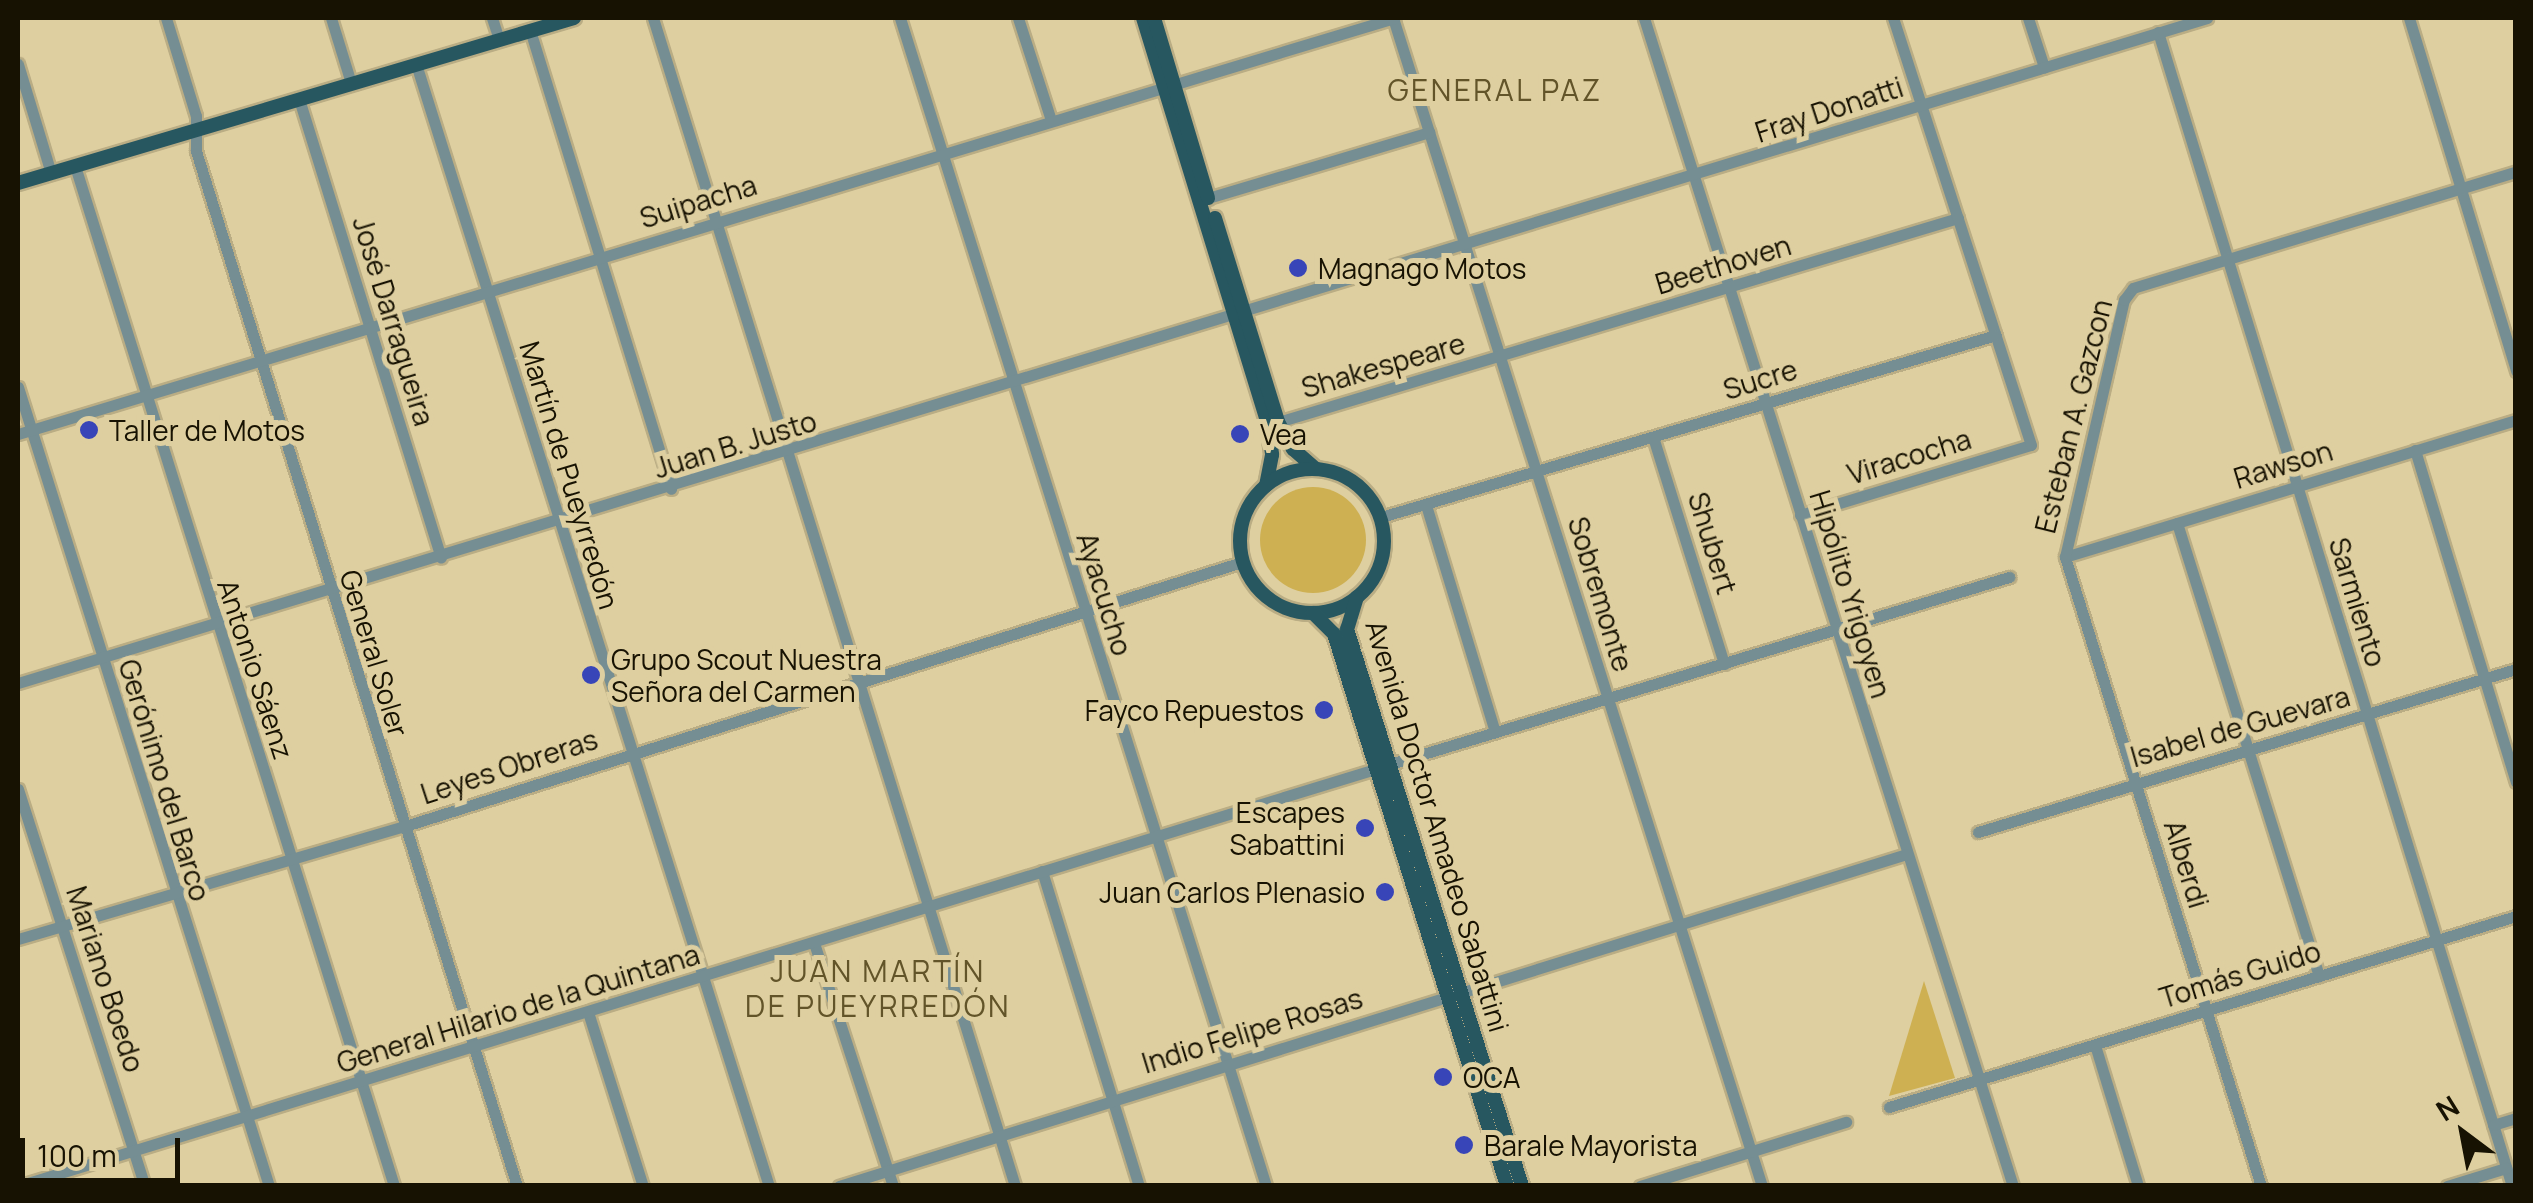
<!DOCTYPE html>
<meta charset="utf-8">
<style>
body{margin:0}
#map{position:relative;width:2533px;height:1203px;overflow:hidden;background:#decfa0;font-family:Manrope,sans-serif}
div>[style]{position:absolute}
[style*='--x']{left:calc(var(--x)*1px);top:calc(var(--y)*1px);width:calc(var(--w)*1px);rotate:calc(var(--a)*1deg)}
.green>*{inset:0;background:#ceb052}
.round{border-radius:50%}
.roads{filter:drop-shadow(2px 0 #baad84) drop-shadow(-2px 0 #baad84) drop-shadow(0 2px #baad84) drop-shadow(0 -2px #baad84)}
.minor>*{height:11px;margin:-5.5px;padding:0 5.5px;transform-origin:5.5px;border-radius:5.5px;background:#758e93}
.major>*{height:14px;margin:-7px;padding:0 7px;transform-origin:7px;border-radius:7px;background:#275760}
.major>.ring{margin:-7px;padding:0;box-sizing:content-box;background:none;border:14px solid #275760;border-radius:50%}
.dots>*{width:28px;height:28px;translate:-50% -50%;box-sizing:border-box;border:5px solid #decfa0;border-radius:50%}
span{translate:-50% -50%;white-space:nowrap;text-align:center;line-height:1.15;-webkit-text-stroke:10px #decfa0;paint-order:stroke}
.street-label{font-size:28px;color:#171202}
.poi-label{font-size:28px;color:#171202}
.left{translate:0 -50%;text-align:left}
.right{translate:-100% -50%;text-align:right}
.neighbourhood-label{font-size:30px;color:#625429;letter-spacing:2.5px}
.frame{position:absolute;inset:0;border:20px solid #171202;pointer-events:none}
.north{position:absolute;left:2413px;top:1083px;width:100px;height:100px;-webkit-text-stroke:8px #decfa0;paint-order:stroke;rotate:328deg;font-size:28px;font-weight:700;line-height:40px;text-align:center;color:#171202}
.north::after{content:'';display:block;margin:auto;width:35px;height:45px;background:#171202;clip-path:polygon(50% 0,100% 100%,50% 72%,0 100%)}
.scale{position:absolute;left:20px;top:1138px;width:160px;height:45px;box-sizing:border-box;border:5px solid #171202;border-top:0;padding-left:12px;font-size:30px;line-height:35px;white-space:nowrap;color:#171202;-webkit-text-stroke:8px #decfa0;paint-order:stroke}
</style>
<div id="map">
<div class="green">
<i class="round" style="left:1260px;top:487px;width:106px;height:106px"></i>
<i style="clip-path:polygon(1924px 981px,1955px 1078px,1889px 1096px)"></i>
</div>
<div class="roads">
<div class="minor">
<i style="--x:166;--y:18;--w:102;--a:73"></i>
<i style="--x:196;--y:116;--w:35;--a:90"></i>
<i style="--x:196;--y:151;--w:1084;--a:72.77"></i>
<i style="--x:331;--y:18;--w:68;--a:72.9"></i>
<i style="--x:492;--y:18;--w:23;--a:72"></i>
<i style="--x:653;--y:18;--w:1223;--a:72.78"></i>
<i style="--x:900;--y:18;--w:1224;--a:72.6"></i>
<i style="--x:1018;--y:18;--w:107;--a:72.1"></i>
<i style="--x:1393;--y:18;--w:1225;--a:72.47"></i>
<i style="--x:1644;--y:18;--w:1225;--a:72.47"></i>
<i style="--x:2028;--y:18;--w:52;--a:71.9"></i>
<i style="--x:2409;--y:18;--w:369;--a:73.1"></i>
<i style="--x:530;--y:30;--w:480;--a:72.9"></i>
<i style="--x:2158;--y:32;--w:1207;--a:72.95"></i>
<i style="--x:18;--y:64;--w:114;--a:73.2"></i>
<i style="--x:416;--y:64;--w:1176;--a:72.54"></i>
<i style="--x:299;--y:99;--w:480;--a:72.8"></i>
<i style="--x:75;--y:166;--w:1069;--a:72.63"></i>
<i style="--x:1208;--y:198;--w:231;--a:-16.6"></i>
<i style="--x:18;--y:387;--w:837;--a:72.56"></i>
<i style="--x:1278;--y:422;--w:710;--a:-16.7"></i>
<i style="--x:18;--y:434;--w:1438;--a:-16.82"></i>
<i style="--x:1653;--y:437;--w:238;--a:72.6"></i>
<i style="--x:2415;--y:450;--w:347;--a:73.1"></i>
<i style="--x:1426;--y:505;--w:237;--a:73.1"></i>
<i style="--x:1800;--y:515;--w:241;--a:-16.9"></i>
<i style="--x:2031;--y:445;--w:449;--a:-107.9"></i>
<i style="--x:1381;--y:517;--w:641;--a:-16.49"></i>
<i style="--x:2177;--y:523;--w:475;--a:72.6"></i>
<i style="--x:2065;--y:557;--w:471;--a:-16.9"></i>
<i style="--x:18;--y:683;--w:2288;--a:-16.9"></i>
<i style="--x:1390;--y:764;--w:647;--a:-16.81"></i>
<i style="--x:18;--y:789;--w:417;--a:72.3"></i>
<i style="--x:1978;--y:832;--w:562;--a:-16.86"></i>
<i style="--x:1042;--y:871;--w:330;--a:72.9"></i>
<i style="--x:18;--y:939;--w:400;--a:-16.3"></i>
<i style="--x:402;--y:827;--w:881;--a:-17.51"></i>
<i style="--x:814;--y:943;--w:256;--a:72"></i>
<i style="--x:588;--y:1012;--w:182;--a:72.5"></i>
<i style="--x:2095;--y:1045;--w:147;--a:73"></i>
<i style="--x:1889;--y:1107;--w:655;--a:-16.94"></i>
<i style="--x:2493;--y:1125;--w:24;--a:-17"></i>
<i style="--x:18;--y:1186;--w:1420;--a:-17.08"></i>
<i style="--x:839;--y:1186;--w:1118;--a:-17.27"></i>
<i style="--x:1640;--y:1186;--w:216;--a:-17.3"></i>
<i style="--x:2261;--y:1186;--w:659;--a:-107.31"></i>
<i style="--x:2065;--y:557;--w:264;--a:-77.1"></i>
<i style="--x:2124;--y:300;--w:15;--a:-53"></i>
<i style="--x:2133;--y:288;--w:400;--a:-16.9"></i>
<i style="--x:2447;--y:1186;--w:62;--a:-17"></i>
</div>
<div class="major">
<i style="--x:1143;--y:18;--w:426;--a:72.9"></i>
<i style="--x:1268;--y:425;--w:30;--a:82"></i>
<i style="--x:1272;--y:455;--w:31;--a:101"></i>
<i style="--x:1154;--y:18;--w:188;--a:73.3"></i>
<i style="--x:18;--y:183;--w:580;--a:-16.53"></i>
<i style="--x:1215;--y:218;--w:214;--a:72.8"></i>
<i style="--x:1278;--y:422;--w:31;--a:61"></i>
<i style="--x:1293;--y:449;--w:30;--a:41"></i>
<i class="ring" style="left:1240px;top:469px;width:130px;height:130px"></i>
<i style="--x:1357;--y:597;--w:34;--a:107"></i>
<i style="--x:1347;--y:629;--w:584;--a:72.56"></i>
<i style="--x:1313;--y:613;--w:30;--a:45"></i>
<i style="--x:1334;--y:634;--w:578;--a:72.6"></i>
</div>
</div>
<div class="dots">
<i style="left:1298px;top:268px;background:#3845b8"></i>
<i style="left:89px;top:430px;background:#3845b8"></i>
<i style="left:1240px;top:434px;background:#3845b8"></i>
<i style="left:591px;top:675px;background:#3845b8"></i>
<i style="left:1324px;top:710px;background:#3845b8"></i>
<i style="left:1365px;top:828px;background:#3845b8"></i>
<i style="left:1385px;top:892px;background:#3845b8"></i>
<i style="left:1443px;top:1077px;background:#3845b8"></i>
<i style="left:1464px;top:1145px;background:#3845b8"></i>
</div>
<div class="street-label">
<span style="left:1829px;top:109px;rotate:-18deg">Fray Donatti</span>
<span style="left:698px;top:201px;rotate:-17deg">Suipacha</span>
<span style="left:1723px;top:264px;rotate:-17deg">Beethoven</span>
<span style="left:394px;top:321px;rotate:73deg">José Darragueira</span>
<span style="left:1383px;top:365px;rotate:-16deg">Shakespeare</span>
<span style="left:1760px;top:379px;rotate:-17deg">Sucre</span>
<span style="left:2073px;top:416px;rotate:-76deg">Esteban A. Gazcon</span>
<span style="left:735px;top:444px;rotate:-17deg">Juan B. Justo</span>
<span style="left:1909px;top:456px;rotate:-17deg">Viracocha</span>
<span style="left:2283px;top:464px;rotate:-17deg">Rawson</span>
<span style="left:570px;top:475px;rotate:73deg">Martín de Pueyrredón</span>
<span style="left:1713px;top:543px;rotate:73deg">Shubert</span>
<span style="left:1105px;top:594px;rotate:73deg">Ayacucho</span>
<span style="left:1601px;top:594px;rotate:73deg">Sobremonte</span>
<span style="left:1851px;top:594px;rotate:73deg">Hipólito Yrigoyen</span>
<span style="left:2358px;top:602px;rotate:73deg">Sarmiento</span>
<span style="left:375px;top:653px;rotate:73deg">General Soler</span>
<span style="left:256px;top:669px;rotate:72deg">Antonio Sáenz</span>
<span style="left:2240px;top:726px;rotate:-16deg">Isabel de Guevara</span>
<span style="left:509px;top:766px;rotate:-18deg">Leyes Obreras</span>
<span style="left:165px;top:780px;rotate:73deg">Gerónimo del Barco</span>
<span style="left:1438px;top:826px;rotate:73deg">Avenida Doctor Amadeo Sabattini</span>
<span style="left:2187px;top:864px;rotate:73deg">Alberdi</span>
<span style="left:2240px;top:974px;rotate:-17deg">Tomás Guido</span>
<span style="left:106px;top:979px;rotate:72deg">Mariano Boedo</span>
<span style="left:518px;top:1008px;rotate:-17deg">General Hilario de la Quintana</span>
<span style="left:1252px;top:1030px;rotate:-17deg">Indio Felipe Rosas</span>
</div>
<div class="poi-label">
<span class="left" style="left:1318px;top:268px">Magnago Motos</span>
<span class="left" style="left:109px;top:430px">Taller de Motos</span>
<span class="left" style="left:1260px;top:434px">Vea</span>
<span class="left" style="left:611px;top:675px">Grupo Scout Nuestra<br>Señora del Carmen</span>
<span class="right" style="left:1304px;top:710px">Fayco Repuestos</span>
<span class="right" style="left:1345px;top:828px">Escapes<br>Sabattini</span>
<span class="right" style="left:1365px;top:892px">Juan Carlos Plenasio</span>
<span class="left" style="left:1463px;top:1077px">OCA</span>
<span class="left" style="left:1484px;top:1145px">Barale Mayorista</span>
</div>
<div class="neighbourhood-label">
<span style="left:1495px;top:90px">GENERAL PAZ</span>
<span style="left:878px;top:988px">JUAN MARTÍN<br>DE PUEYRREDÓN</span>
</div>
<div class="frame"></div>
<div class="north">N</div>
<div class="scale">100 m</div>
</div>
